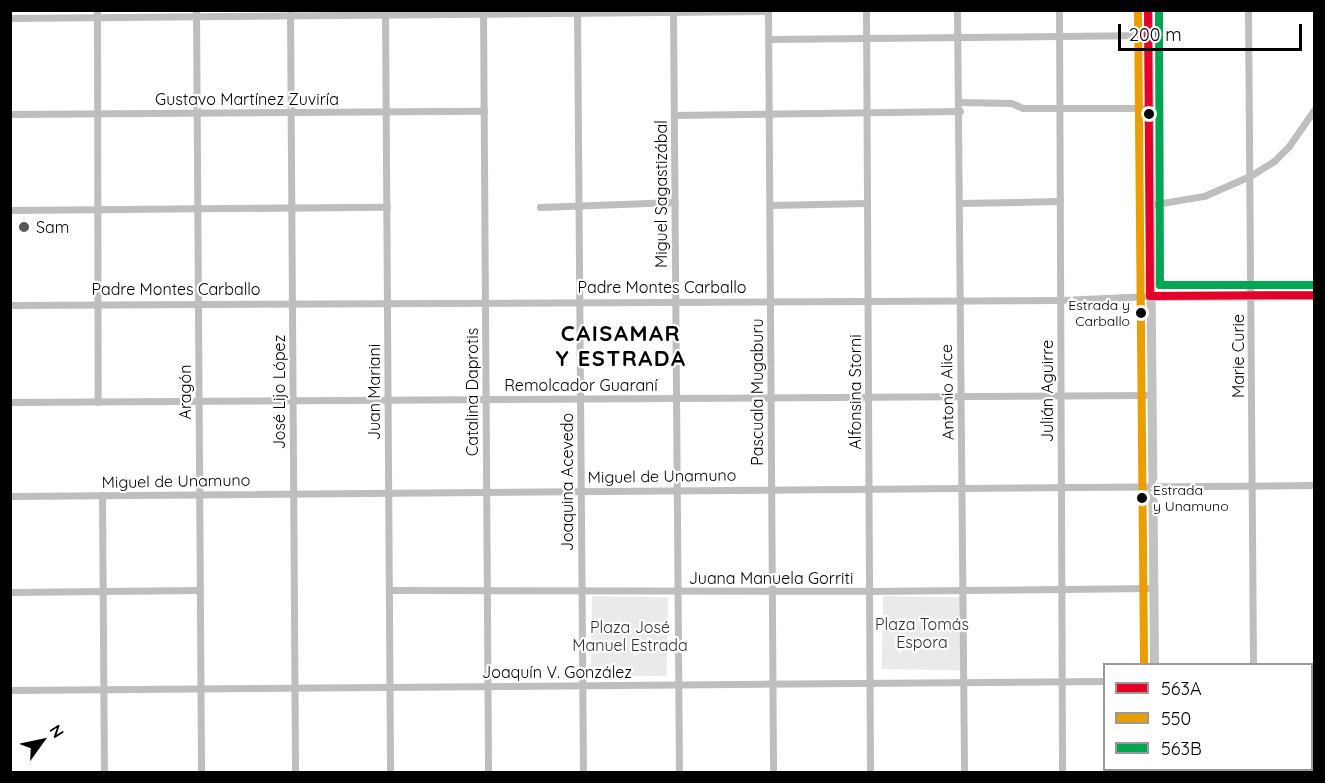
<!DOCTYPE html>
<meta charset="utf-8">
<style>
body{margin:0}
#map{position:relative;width:1325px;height:783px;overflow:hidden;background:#fff;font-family:Quicksand,sans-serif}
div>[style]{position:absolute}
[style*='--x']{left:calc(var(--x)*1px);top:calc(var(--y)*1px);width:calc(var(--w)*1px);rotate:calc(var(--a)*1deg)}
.green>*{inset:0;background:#eaeaea;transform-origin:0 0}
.street>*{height:7px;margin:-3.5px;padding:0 3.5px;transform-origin:3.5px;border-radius:3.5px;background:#bebebe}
.secondary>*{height:9px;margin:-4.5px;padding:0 4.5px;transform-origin:4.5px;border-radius:4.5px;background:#c2c2c2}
.bus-1>*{height:8px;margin:-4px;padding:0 4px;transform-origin:4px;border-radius:4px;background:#e4002b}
.bus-2>*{height:8px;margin:-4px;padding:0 4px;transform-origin:4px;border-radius:4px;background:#eb9e00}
.bus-3>*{height:8px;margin:-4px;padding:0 4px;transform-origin:4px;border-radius:4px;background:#00a651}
.dots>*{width:16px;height:16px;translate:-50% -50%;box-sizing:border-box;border:3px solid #fff;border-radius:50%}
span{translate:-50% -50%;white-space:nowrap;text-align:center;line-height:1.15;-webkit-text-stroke:4.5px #fff;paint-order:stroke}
.bus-label{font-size:14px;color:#000}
.right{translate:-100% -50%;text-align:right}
.left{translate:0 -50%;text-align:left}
.street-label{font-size:16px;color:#000}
.poi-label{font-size:16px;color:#000}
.park-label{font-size:16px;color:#303030}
.district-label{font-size:22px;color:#000;font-weight:700;letter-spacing:1.5px}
.frame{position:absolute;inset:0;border:12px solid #000;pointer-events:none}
.legend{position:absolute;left:1103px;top:663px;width:210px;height:108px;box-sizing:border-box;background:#fff;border:2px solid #999;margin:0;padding:8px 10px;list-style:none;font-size:18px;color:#000}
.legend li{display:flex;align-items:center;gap:12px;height:30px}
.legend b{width:30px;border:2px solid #999}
.north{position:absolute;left:12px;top:711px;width:60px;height:60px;-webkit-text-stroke:4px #fff;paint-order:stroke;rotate:57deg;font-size:16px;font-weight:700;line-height:24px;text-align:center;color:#000}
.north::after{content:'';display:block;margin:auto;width:21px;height:27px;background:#000;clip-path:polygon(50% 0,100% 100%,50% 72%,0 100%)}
.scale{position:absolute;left:1118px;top:24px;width:184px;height:27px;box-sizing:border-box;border:3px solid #000;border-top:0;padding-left:8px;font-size:18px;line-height:21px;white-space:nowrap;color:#000;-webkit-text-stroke:4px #fff;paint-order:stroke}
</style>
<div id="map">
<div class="green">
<i style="left:592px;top:596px;width:76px;height:79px;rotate:1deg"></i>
<i style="left:883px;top:596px;width:80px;height:73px;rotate:1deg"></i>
</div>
<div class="street">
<i style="--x:97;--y:10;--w:392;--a:89.9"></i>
<i style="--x:196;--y:10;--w:762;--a:89.62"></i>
<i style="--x:290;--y:10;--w:762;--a:89.62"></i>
<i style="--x:385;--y:10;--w:762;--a:89.62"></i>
<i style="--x:483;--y:10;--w:762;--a:89.62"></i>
<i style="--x:577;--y:10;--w:762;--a:89.55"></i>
<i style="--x:673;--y:10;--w:762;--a:89.55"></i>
<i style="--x:768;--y:10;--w:762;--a:89.62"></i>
<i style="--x:866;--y:10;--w:762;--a:89.7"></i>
<i style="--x:957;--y:10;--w:762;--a:89.47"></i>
<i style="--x:1059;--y:10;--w:762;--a:89.77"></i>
<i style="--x:1248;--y:10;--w:654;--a:89.56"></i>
<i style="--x:10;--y:18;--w:758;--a:-0.53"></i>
<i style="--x:769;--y:39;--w:380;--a:-0.6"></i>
<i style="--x:959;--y:102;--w:52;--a:1.1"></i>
<i style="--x:1011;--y:103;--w:13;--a:23"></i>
<i style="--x:1023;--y:108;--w:127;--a:0"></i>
<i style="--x:10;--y:114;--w:474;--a:-0.4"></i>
<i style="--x:674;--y:115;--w:286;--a:-0.8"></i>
<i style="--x:959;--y:203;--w:101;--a:-1.1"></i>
<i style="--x:770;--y:205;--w:97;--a:-1.2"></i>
<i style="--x:1150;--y:205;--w:55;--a:-9.5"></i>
<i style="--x:1204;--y:196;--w:50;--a:-23.5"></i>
<i style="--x:1250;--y:176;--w:28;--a:-32"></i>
<i style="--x:1274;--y:161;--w:21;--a:-45"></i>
<i style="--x:1289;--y:146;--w:44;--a:-55.2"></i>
<i style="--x:540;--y:207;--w:135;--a:-2.1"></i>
<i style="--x:10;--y:210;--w:377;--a:-0.5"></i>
<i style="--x:10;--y:305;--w:1051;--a:-0.27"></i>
<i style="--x:1061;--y:300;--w:89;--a:-2.6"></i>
<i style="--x:10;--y:402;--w:1141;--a:-0.35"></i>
<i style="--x:102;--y:495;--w:277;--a:89.6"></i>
<i style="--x:10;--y:496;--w:1304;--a:-0.48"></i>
<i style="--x:389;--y:590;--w:480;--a:0.1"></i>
<i style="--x:869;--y:591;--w:284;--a:-0.6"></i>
<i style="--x:10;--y:592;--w:190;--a:-0.6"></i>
<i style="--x:1312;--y:676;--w:2;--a:0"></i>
<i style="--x:10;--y:690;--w:1094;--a:-0.47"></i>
<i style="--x:1254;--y:770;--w:2;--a:90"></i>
</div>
<div class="secondary">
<i style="--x:1148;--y:10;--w:654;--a:89.47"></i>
<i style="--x:1150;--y:296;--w:164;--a:-0.3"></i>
<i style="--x:1154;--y:770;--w:2;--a:90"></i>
</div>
<div class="bus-1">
<i style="--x:1148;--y:10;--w:286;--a:89.6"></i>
<i style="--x:1150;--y:296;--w:164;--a:-0.3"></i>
</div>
<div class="bus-2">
<i style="--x:1138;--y:10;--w:654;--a:89.47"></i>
</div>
<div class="bus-3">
<i style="--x:1159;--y:10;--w:275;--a:89.8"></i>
<i style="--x:1160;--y:285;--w:154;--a:0"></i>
</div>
<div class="dots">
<i style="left:1149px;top:114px;background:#000"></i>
<i style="left:24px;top:227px;background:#595959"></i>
<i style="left:1141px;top:313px;background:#000"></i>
<i style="left:1142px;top:498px;background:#000"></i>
</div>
<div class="bus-label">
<span class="right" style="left:1130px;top:313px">Estrada y<br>Carballo</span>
<span class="left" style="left:1153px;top:498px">Estrada<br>y Unamuno</span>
</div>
<div class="street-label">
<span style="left:247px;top:99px">Gustavo Martínez Zuviría</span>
<span style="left:661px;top:194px;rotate:-90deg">Miguel Sagastizábal</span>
<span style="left:662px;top:287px">Padre Montes Carballo</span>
<span style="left:176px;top:289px">Padre Montes Carballo</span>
<span style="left:1238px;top:356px;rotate:-90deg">Marie Curie</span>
<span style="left:581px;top:385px">Remolcador Guaraní</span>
<span style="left:1047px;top:391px;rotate:-90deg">Julián Aguirre</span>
<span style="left:185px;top:392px;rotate:-90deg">Aragón</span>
<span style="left:279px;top:392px;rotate:-90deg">José Lijo López</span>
<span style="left:374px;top:392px;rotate:-90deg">Juan Mariani</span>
<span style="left:472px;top:392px;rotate:-90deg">Catalina Daprotis</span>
<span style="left:757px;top:392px;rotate:-90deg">Pascuala Mugaburu</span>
<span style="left:855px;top:392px;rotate:-90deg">Alfonsina Storni</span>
<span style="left:947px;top:392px;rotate:-91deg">Antonio Alice</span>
<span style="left:662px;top:476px;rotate:-1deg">Miguel de Unamuno</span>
<span style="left:176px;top:481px;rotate:-1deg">Miguel de Unamuno</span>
<span style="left:567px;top:482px;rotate:-90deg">Joaquina Acevedo</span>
<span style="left:771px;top:578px">Juana Manuela Gorriti</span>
<span style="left:557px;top:672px">Joaquín V. González</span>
</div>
<div class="poi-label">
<span class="left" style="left:36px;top:227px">Sam</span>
</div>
<div class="park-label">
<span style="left:922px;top:633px">Plaza Tomás<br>Espora</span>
<span style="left:630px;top:636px">Plaza José<br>Manuel Estrada</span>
</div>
<div class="district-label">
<span style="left:621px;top:346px">CAISAMAR<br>Y ESTRADA</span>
</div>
<div class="frame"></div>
<ul class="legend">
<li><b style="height:8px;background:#e4002b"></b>563A</li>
<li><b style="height:8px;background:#eb9e00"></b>550</li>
<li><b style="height:8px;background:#00a651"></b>563B</li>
</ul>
<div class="north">N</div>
<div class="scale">200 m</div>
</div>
